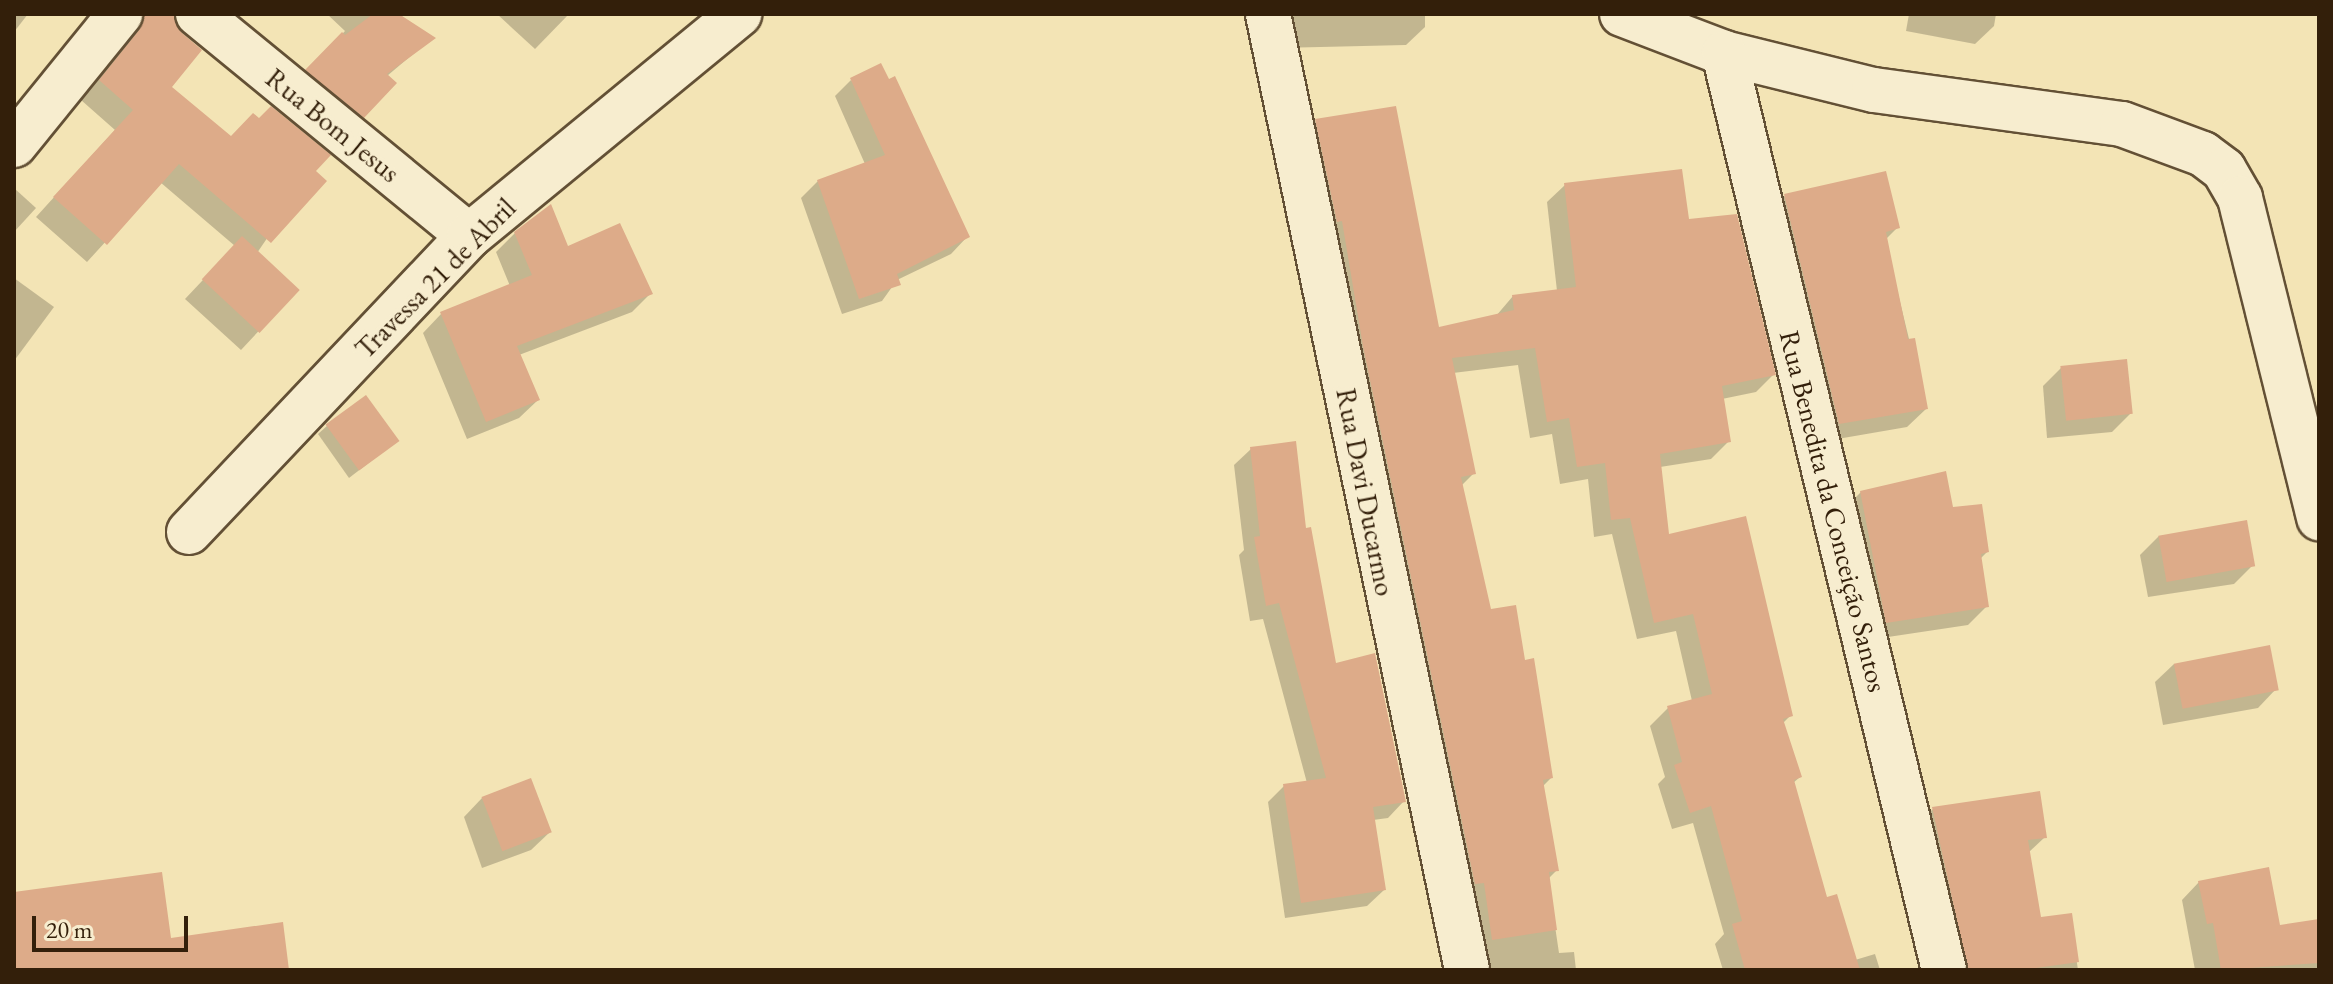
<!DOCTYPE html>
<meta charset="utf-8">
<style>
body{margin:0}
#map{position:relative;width:2333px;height:984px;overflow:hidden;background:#f3e4b5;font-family:"EB Garamond",serif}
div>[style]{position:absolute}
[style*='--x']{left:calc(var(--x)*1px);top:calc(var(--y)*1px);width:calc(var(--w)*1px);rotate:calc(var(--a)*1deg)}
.shadow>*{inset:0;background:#0003}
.building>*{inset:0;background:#ddab89;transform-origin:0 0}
.roads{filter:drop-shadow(2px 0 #635035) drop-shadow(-2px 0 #635035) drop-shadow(0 2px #635035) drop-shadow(0 -2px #635035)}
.minor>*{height:44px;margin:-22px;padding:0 22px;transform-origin:22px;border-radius:22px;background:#f7edcf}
span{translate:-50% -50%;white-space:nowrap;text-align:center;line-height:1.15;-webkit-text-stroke:8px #f7edcf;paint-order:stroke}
.street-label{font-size:28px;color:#331f0a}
.frame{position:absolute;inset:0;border:16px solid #331f0a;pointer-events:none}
.scale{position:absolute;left:32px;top:916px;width:156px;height:36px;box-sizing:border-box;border:4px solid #331f0a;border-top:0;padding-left:10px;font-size:24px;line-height:28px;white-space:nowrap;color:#331f0a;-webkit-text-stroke:6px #f7edcf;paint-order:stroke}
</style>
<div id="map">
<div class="shadow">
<i style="clip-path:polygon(14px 14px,28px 14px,14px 32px)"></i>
<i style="clip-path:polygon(148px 14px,175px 14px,169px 87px,231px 138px,313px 171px,257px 253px,297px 290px,241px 350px,185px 299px,235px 246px,160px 182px,87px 262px,36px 217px,115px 130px,81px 100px)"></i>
<i style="clip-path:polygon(327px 14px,396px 14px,432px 38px,387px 76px,346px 134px,290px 88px,345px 31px)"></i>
<i style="clip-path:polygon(497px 14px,569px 14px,535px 49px)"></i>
<i style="clip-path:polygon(1269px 14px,1425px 14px,1425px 27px,1406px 45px,1278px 48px)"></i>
<i style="clip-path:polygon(1909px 14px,1996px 14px,1994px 26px,1975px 44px,1906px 31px)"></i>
<i style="clip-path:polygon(851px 80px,967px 237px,951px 254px,897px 280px,882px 301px,842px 314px,801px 198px,818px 181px,865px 164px,835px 96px)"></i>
<i style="clip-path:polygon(1316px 121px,1438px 330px,1496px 316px,1513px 296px,1557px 291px,1547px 202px,1565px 185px,1687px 222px,1773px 375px,1756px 392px,1722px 399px,1729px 441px,1711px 459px,1660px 467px,1667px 536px,1791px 715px,1782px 724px,1800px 777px,1793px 783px,1825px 900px,1855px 960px,1875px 954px,1880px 970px,1723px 970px,1715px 944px,1724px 934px,1693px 823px,1672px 829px,1658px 784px,1665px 777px,1650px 726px,1668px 708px,1692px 701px,1676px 631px,1637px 639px,1612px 534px,1594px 537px,1588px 479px,1560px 484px,1552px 434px,1530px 438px,1518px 365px,1453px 373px,1474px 473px,1461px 486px,1489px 611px,1523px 662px,1551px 778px,1542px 787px,1557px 870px,1548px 879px,1559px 953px,1574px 952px,1576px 970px,1476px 970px,1299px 139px)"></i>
<i style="clip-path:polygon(14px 188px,36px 208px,14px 232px)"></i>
<i style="clip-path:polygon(1785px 196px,1897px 228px,1885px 240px,1926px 409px,1907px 427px,1820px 442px,1766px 215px)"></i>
<i style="clip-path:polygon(515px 233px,567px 248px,651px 293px,632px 312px,519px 355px,538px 400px,519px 418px,467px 439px,423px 333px,441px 314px,510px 286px,496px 252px)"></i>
<i style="clip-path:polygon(14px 278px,54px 307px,14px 361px)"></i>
<i style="clip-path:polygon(2061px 368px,2131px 413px,2112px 432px,2047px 438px,2043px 386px)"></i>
<i style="clip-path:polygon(328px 425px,397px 441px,349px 478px,318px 434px)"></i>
<i style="clip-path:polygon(1251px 449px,1304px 531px,1334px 665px,1404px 801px,1388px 818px,1373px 820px,1384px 890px,1367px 906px,1285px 918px,1268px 802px,1284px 786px,1307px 783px,1263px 619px,1250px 621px,1239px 555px,1244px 550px,1234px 465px)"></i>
<i style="clip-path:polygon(1861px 492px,1952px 510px,1987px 552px,1980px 559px,1987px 606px,1968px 625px,1868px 640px,1842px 511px)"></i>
<i style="clip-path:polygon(2159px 536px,2253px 565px,2234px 584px,2148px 597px,2140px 555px)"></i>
<i style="clip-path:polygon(2174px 664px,2276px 689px,2258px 708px,2163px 725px,2155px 682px)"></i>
<i style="clip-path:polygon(482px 798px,550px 832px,531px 850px,482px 868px,464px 817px)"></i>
<i style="clip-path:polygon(1933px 809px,2045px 837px,2028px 853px,2039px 919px,2070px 915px,2078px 970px,1944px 970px,1914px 828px)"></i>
<i style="clip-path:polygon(2199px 882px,2278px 927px,2319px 921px,2319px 970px,2195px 970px,2182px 900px)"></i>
</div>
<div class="building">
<i style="clip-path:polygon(145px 14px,174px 14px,182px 33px,202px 50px,172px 87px,231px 136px,253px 113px,259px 118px,271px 106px,331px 155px,316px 171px,327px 181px,271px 243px,179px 164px,107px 245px,53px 197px,133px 110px,99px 80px,139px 30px)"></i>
<i style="clip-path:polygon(373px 14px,399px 14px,436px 38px,387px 74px,397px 83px,364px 118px,305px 70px,342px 32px,345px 35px)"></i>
<i style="clip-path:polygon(881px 63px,889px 79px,895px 76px,970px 237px,897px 274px,901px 285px,859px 299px,817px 180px,885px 155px,850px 78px)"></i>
<i style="clip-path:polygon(1396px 106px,1439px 327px,1514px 310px,1512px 295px,1576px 287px,1564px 183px,1682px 169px,1689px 219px,1737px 214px,1776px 375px,1722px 386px,1731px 442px,1660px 454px,1669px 534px,1746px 516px,1793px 716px,1783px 719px,1802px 777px,1794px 780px,1827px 897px,1837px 894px,1860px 970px,1745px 970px,1732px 924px,1742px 921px,1711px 806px,1690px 813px,1674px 765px,1682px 762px,1667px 706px,1712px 694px,1693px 614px,1654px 623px,1630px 518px,1611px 520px,1605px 463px,1577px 467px,1569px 418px,1547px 422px,1535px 348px,1452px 358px,1476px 474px,1461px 477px,1491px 609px,1516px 605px,1525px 660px,1534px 658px,1553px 778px,1543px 780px,1559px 871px,1549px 872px,1557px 930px,1492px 940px,1484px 883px,1475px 884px,1363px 346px,1342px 221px,1337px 222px,1315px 119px)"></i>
<i style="clip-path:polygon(1886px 171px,1900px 228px,1886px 232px,1908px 339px,1915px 338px,1928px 409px,1839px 424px,1784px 194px)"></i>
<i style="clip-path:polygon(551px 204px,568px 246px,620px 223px,653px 294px,517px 346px,540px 400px,486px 422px,440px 312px,532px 275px,514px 232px)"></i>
<i style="left:242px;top:236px;width:79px;height:59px;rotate:43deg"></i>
<i style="left:2127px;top:359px;width:55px;height:67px;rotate:84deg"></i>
<i style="left:366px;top:395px;width:57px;height:50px;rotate:54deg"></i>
<i style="clip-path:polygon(1296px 441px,1306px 528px,1311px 527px,1336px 663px,1375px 653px,1406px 802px,1373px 807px,1386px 890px,1301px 903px,1283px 784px,1326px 778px,1279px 603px,1266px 606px,1254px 537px,1260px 536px,1250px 447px)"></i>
<i style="clip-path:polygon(1946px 471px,1953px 507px,1982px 504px,1989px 552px,1981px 554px,1989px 607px,1886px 623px,1860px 491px)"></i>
<i style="left:2247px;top:520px;width:47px;height:90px;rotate:80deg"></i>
<i style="left:2270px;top:645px;width:46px;height:98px;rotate:79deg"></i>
<i style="left:531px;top:778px;width:58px;height:53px;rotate:69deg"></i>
<i style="clip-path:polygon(2040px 791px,2047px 838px,2028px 840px,2041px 917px,2072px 913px,2079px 962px,2021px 970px,1968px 970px,1932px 807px)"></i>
<i style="clip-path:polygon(2269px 867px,2280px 925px,2319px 919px,2319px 963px,2221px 970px,2213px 923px,2207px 924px,2198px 881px)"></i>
<i style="clip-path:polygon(162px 872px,171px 938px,283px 922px,289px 970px,14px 970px,14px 892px)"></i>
</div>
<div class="roads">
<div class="minor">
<i style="--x:198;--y:14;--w:350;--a:39.3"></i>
<i style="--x:1268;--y:14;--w:976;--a:78.24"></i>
<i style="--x:1622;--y:14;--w:109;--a:20.9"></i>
<i style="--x:1724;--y:53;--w:154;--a:13.9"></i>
<i style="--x:1874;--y:90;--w:250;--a:7.8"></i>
<i style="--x:2122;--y:124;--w:86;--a:20.3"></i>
<i style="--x:2203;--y:154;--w:26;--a:37"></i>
<i style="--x:2224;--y:170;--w:32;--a:60"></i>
<i style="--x:2240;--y:198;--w:330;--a:76.1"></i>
<i style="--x:1724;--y:53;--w:943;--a:76.51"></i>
<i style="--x:14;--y:145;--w:169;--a:-51"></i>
<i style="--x:189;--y:532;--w:407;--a:-46.6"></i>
<i style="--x:469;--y:236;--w:350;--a:-39.4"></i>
</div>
</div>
<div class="street-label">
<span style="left:333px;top:125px;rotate:39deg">Rua Bom Jesus</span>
<span style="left:435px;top:278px;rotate:-45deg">Travessa 21 de Abril</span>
<span style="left:1366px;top:492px;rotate:79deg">Rua Davi Ducarmo</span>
<span style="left:1834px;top:511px;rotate:76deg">Rua Benedita da Conceição Santos</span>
</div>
<div class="frame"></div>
<div class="scale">20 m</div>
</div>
